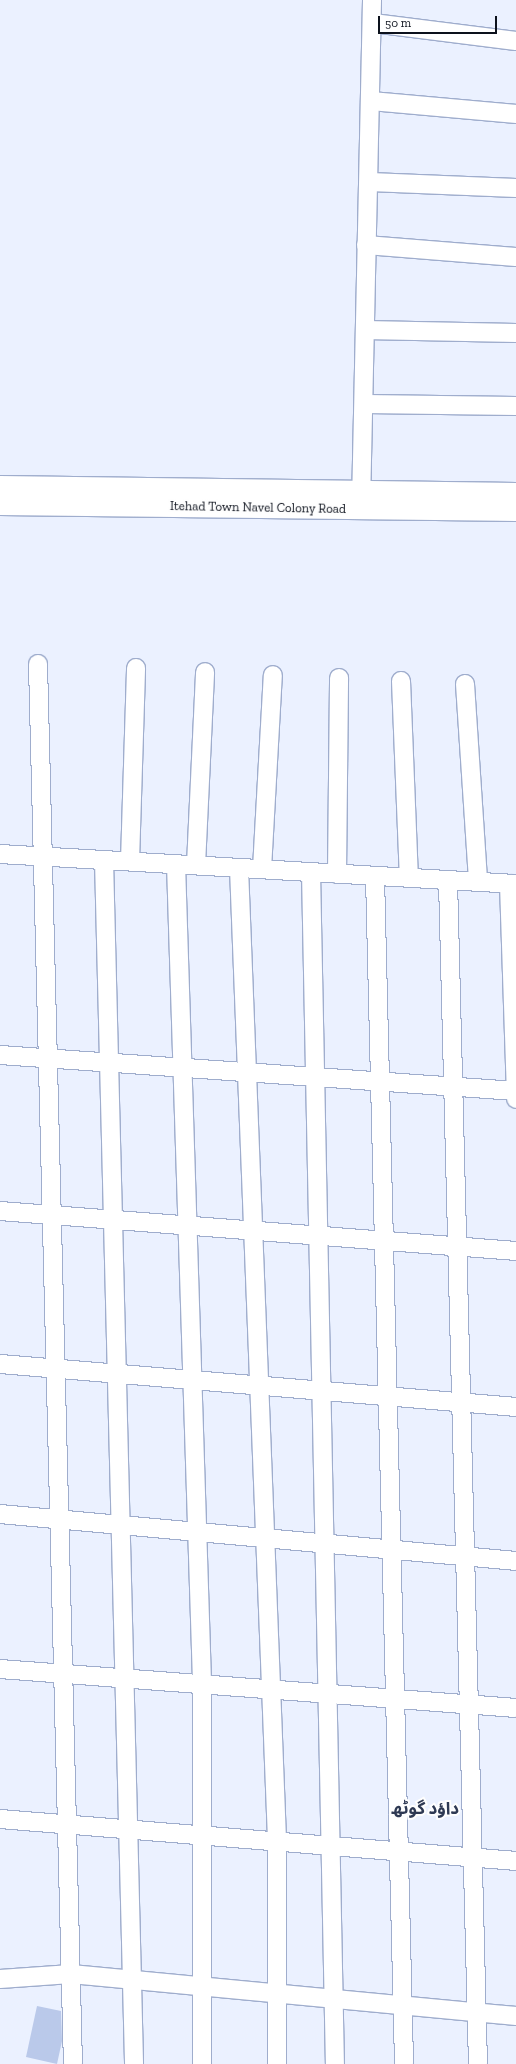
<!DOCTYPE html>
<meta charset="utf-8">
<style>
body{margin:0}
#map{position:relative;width:516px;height:2064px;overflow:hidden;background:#ebf1ff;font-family:"Zilla Slab","Noto Sans Arabic",serif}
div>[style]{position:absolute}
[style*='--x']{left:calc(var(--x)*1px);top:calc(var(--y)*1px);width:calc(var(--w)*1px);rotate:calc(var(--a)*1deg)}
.building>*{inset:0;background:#bac9ea}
.roads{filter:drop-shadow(1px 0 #9fadcd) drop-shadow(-1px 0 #9fadcd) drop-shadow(0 1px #9fadcd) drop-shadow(0 -1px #9fadcd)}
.minor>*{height:18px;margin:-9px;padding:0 9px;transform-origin:9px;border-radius:9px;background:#fff}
.major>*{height:22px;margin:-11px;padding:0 11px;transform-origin:11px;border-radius:11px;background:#fff}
span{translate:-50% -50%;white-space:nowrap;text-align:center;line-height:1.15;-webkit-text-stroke:4px #fefefe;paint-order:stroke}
.street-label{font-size:13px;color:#0c111c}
.district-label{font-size:17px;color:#2e3953;font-weight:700}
.scale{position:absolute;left:378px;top:16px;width:119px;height:18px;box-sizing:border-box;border:2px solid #0c111c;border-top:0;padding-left:5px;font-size:12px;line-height:14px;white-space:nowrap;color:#0c111c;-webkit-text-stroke:3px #fefefe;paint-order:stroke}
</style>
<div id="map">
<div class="building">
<i style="clip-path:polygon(37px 2006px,61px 2011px,62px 2041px,57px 2064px,26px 2057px)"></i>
</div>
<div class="roads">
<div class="minor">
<i style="--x:373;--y:23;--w:144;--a:7.2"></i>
<i style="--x:371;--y:101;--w:146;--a:5.1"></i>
<i style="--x:370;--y:182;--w:146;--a:2.4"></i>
<i style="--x:366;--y:245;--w:150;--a:4.6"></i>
<i style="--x:365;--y:330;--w:151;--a:1.1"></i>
<i style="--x:365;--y:404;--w:151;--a:0.8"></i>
<i style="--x:361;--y:505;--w:505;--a:-88.75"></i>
<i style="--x:38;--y:664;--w:1400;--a:88.57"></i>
<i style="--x:401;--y:681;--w:197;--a:87.7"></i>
<i style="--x:465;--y:684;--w:198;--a:86.2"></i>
<i style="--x:0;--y:854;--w:517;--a:3.33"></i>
<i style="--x:104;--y:860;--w:1204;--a:88.57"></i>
<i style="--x:130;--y:861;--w:193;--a:-88.2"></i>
<i style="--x:176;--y:864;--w:820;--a:88.18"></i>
<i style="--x:202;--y:1684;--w:380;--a:90"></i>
<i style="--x:196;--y:865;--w:193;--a:-87.3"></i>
<i style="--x:239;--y:868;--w:973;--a:87.76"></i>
<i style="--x:277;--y:1840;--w:224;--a:90"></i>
<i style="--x:262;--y:869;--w:194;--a:-86.8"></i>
<i style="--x:311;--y:872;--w:1192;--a:88.85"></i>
<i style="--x:337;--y:874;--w:196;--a:-89.4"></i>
<i style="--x:375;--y:876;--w:1188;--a:88.6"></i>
<i style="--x:448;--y:880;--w:1184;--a:88.55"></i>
<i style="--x:509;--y:884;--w:215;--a:88.1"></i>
<i style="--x:0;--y:1055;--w:517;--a:3.99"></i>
<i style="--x:0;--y:1211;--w:518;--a:4.43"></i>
<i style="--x:0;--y:1364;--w:518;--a:4.76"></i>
<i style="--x:0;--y:1514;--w:518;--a:5.2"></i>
<i style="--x:0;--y:1669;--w:517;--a:4.32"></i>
<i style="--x:0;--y:1819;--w:518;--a:4.65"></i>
<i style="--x:0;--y:1979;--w:71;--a:-4"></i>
<i style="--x:71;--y:1974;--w:447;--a:5.4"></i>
</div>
<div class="major">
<i style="--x:0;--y:487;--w:516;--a:0.78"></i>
<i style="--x:0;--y:504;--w:516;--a:0.67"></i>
</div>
</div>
<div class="street-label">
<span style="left:258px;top:508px;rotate:1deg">Itehad Town Navel Colony Road</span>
</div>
<div class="district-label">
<span style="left:425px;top:1809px">داؤد گوٹھ</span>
</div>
<div class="scale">50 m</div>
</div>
